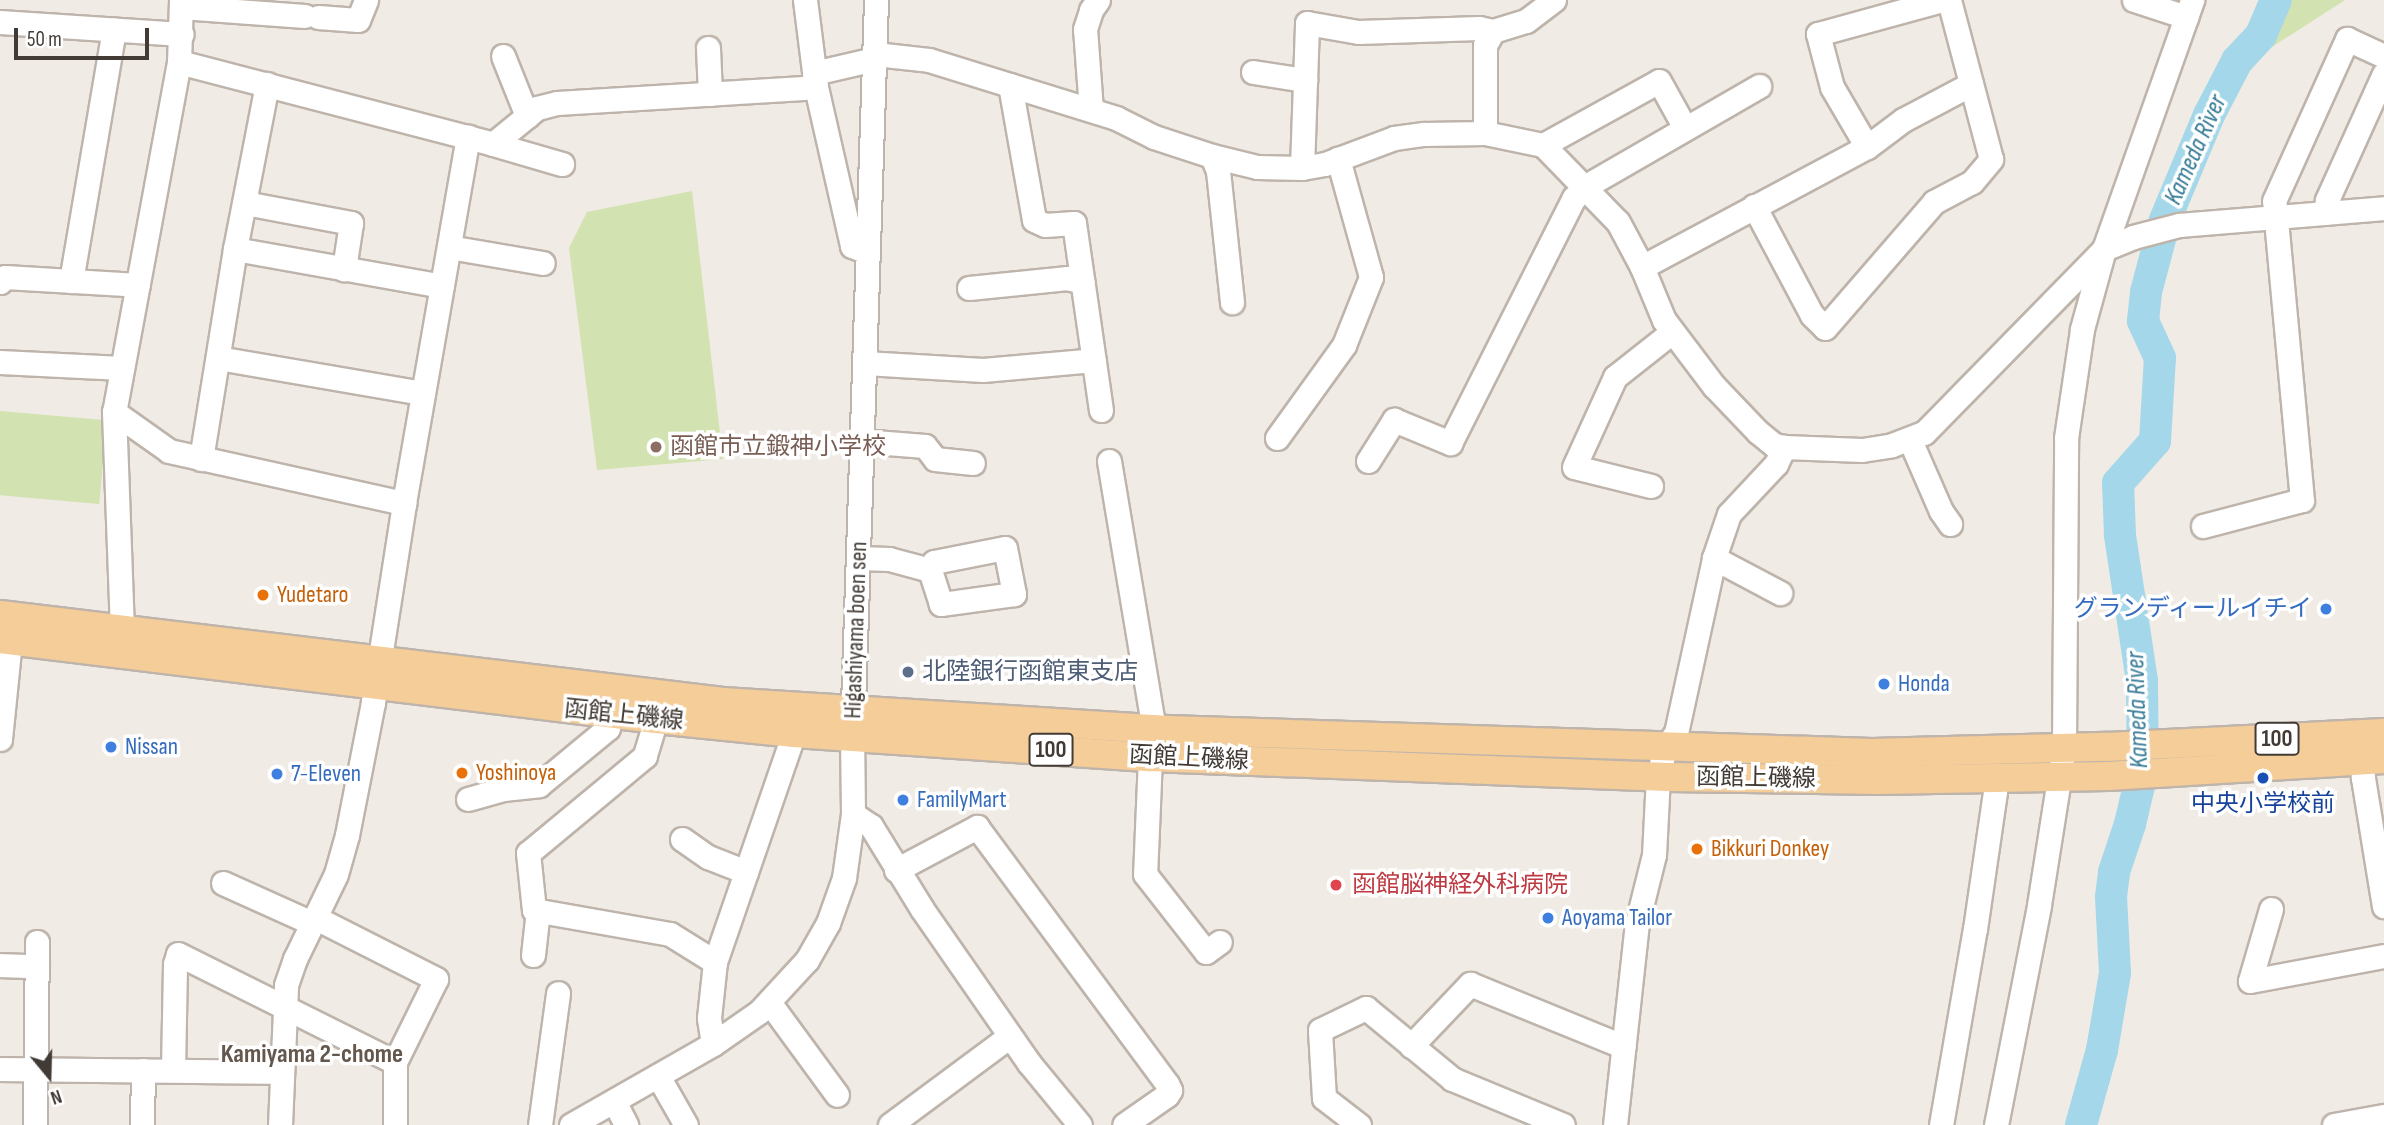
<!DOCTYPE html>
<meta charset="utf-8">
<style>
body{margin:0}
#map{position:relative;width:2384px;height:1125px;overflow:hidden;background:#f0ebe4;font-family:"Sofia Sans Condensed","Noto Sans JP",sans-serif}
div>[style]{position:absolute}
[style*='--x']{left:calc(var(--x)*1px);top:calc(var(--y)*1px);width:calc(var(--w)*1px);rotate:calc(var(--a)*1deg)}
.green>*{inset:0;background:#d2e2b0;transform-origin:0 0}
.river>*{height:32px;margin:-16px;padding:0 16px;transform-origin:16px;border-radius:16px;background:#a4d7e9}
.roads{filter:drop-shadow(2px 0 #beb4ab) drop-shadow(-2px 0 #beb4ab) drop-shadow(0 2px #beb4ab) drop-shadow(0 -2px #beb4ab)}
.minor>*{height:23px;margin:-11.5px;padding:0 11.5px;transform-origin:11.5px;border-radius:11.5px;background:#fff}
.major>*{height:28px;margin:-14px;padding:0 14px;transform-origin:14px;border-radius:14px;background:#f5cd98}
.dots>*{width:19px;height:19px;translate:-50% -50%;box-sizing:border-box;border:4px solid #fff;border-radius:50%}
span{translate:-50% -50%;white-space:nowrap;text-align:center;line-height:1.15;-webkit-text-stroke:7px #fff;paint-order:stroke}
.shield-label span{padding:2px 5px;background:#fff;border:2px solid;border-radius:5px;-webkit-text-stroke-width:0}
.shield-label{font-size:23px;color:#423b35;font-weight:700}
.education-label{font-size:24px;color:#785e54}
.left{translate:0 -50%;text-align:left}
.food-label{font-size:24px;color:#c56008}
.shop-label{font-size:24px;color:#366cbe}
.right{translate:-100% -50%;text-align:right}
.street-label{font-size:24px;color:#423b35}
.service-label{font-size:24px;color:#4e5e75}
.transit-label{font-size:24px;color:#164399}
.health-label{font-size:24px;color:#be3a42}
.water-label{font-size:26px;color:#347995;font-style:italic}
.neighbourhood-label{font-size:26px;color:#64574d;font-weight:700}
.north{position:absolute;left:14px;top:1041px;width:70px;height:70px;-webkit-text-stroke:5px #fff;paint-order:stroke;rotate:161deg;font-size:19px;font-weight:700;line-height:28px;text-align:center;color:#423b35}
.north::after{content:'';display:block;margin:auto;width:24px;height:32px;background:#423b35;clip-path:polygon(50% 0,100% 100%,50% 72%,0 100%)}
.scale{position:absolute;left:14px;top:28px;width:135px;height:32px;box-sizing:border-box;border:4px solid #423b35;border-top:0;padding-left:9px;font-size:21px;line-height:24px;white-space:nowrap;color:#423b35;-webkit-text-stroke:5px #fff;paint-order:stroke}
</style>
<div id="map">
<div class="green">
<i style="clip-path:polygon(2286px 0,2345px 0,2264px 52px)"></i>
<i style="clip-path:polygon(692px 191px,723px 459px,597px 470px,569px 248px,587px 212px)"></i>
<i style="left:0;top:411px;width:107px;height:84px;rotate:5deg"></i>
</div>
<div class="river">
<i style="--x:2081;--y:1125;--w:78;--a:-74.4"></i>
<i style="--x:2102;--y:1050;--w:78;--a:-80.4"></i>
<i style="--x:2115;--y:973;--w:76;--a:-93"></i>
<i style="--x:2111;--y:897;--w:25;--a:-83"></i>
<i style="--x:2114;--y:872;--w:51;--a:-71.6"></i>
<i style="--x:2130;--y:824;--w:57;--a:-76.7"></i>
<i style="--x:2143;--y:769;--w:88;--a:-90.7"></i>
<i style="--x:2142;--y:681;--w:148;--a:-98.6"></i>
<i style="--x:2120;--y:535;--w:52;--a:-92.2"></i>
<i style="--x:2118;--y:483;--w:56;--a:-48.6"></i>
<i style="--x:2155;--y:441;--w:83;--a:-86.6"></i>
<i style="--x:2160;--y:358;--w:41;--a:-114.7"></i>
<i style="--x:2143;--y:321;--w:29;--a:-84"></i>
<i style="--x:2146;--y:292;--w:74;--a:-75.2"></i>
<i style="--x:2165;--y:220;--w:114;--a:-67.3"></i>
<i style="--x:2209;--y:115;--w:61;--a:-62.6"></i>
<i style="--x:2237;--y:61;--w:35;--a:-47"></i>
<i style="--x:2261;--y:35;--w:38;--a:-67"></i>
</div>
<div class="roads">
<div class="minor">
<i style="--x:181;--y:0;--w:62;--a:91.8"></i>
<i style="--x:179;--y:62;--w:356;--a:100.5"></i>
<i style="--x:114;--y:412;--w:67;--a:35.3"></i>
<i style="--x:169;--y:451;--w:241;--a:12.5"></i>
<i style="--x:805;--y:0;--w:88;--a:82.8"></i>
<i style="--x:816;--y:87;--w:163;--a:77.2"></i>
<i style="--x:852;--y:246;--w:17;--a:21"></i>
<i style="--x:2134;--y:0;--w:55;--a:18.1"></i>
<i style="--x:181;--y:7;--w:124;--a:4.2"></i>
<i style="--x:318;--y:17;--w:40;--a:4.3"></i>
<i style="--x:358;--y:20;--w:22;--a:-68"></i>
<i style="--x:0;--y:22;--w:182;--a:3.8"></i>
<i style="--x:708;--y:48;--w:46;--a:87.5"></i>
<i style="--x:875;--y:54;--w:54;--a:6.3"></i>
<i style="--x:929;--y:60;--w:196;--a:17.2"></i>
<i style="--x:1116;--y:118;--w:42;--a:26.6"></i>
<i style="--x:1154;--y:137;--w:61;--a:18.1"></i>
<i style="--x:1212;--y:156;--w:46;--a:13.7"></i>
<i style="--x:1257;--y:167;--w:45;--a:1.3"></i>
<i style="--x:1302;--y:168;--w:23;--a:-10"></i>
<i style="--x:1325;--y:164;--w:74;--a:-20.6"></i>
<i style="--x:1394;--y:138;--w:30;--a:-8"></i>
<i style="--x:1424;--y:134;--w:61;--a:-0.9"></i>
<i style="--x:1485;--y:133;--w:59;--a:11.7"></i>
<i style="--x:1543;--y:145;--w:107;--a:45.8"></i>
<i style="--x:1618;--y:222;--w:51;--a:61.9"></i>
<i style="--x:1642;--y:267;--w:57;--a:67.5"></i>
<i style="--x:1664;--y:320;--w:83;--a:52.9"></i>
<i style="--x:1714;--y:386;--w:64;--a:46.3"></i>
<i style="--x:1758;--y:432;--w:21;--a:39"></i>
<i style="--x:1774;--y:445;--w:10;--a:11"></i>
<i style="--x:1784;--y:447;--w:78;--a:2.2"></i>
<i style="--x:1862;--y:450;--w:30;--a:-9"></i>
<i style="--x:1892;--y:445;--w:34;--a:-21"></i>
<i style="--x:1924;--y:433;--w:257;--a:-45.6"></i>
<i style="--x:2104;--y:249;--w:31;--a:-22"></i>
<i style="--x:2133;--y:237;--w:48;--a:-14.6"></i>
<i style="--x:2179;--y:225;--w:206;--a:-4.7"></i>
<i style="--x:503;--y:56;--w:65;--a:68.2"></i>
<i style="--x:179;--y:62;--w:325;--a:14.6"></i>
<i style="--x:493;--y:144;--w:57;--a:-39.3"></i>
<i style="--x:537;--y:108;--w:21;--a:-14"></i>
<i style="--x:557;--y:103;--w:259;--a:-3.5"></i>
<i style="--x:1253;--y:72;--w:53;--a:8.7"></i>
<i style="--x:814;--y:73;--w:62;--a:-13.1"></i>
<i style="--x:1010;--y:85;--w:137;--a:79.9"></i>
<i style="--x:1034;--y:220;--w:12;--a:24"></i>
<i style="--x:1045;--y:225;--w:29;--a:-4"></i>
<i style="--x:1074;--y:223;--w:189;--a:81.8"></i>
<i style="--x:1091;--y:110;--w:81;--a:-94.2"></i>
<i style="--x:1085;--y:29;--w:20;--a:-72"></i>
<i style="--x:1091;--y:10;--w:12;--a:-55"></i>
<i style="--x:1485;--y:133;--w:88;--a:-90"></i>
<i style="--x:1485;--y:45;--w:16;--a:-60"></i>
<i style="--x:1493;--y:31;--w:34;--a:-17"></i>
<i style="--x:1526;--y:21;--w:35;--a:-37"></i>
<i style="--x:493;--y:144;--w:72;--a:16.2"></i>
<i style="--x:1543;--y:145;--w:132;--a:-28.9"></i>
<i style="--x:1659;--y:81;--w:54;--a:61"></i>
<i style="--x:1867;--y:147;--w:69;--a:-120.3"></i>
<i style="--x:1832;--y:87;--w:55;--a:-104.8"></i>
<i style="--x:1818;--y:34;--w:129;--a:-15.3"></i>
<i style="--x:1212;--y:156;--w:16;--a:68"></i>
<i style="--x:1218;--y:171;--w:132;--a:83.9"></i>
<i style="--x:1302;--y:168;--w:145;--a:-88"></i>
<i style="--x:1307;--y:23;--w:52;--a:10"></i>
<i style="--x:1358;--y:32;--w:121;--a:-1.9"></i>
<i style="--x:1479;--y:28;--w:14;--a:12"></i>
<i style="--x:245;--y:203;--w:108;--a:10.7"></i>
<i style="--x:351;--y:223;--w:47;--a:98.7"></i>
<i style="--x:1754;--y:206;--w:123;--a:62"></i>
<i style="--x:1812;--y:315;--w:18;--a:45"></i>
<i style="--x:1825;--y:328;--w:167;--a:-49.1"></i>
<i style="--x:1934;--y:202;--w:43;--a:-27.8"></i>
<i style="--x:1972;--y:182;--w:30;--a:-50"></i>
<i style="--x:1991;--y:159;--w:164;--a:-104.8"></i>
<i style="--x:2325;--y:213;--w:13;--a:-81"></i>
<i style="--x:2327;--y:200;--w:138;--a:-65.7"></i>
<i style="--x:449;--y:247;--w:95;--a:9.7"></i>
<i style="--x:235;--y:249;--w:210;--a:10.1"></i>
<i style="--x:1642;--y:267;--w:255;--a:-28.1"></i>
<i style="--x:1867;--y:147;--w:45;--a:-36.9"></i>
<i style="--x:1903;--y:120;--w:77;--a:-27.9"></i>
<i style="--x:71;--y:281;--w:255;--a:-80.3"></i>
<i style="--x:0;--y:282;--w:7;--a:-45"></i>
<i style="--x:5;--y:277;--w:133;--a:3.4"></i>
<i style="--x:969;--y:288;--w:99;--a:-5.8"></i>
<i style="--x:1067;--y:278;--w:16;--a:14"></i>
<i style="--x:218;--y:358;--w:208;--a:9.7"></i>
<i style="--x:0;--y:362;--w:122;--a:2.8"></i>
<i style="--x:865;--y:363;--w:118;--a:3.4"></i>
<i style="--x:983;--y:370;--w:111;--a:-5.1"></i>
<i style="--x:114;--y:412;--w:217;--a:87.9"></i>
<i style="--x:1277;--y:438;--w:115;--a:-54.2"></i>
<i style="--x:1344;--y:345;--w:73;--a:-68.3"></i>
<i style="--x:1371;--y:277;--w:123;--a:-105.6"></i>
<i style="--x:1910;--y:440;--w:77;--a:66.4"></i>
<i style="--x:1941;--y:511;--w:16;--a:55"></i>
<i style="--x:862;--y:441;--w:63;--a:4.5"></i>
<i style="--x:925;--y:446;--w:16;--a:52"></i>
<i style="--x:935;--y:459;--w:38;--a:6"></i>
<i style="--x:201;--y:459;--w:213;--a:-80.8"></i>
<i style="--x:235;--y:249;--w:168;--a:-79"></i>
<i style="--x:1109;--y:461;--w:272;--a:80.5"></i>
<i style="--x:1154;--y:729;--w:28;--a:98"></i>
<i style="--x:1150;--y:757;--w:117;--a:92.4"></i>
<i style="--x:1145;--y:874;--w:99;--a:52"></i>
<i style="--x:1206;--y:952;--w:17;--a:-36"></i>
<i style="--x:1368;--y:461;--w:49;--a:-57.6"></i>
<i style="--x:1394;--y:420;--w:61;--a:22.3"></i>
<i style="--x:1450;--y:443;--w:275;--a:-63.2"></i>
<i style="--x:1574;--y:198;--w:17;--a:-45"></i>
<i style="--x:1586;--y:186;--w:200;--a:-30"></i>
<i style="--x:1651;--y:486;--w:79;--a:-166.1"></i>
<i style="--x:1574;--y:467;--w:99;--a:-65.5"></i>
<i style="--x:1615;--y:377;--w:73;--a:-38.3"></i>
<i style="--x:2203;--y:526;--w:102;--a:-14.7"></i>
<i style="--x:2302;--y:500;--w:300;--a:-95.3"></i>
<i style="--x:2274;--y:201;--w:178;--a:-65.7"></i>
<i style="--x:2347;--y:39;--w:41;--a:24.7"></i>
<i style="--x:858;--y:558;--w:31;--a:2"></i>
<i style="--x:889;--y:559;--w:42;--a:15"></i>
<i style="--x:930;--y:570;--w:9;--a:-63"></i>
<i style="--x:934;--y:562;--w:72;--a:-11.2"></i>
<i style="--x:1005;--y:548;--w:47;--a:78.9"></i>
<i style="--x:1014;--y:594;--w:74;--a:172.2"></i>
<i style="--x:941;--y:604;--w:36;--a:-108"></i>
<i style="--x:1714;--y:558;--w:75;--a:27.9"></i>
<i style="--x:656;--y:719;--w:39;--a:107"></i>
<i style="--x:645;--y:756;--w:152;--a:140.3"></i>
<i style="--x:528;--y:853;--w:57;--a:84"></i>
<i style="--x:534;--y:910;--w:138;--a:10"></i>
<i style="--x:670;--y:934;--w:53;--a:31.9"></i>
<i style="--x:0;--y:739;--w:100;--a:-84.2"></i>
<i style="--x:2361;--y:743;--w:35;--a:87"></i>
<i style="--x:2363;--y:778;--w:130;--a:80.7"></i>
<i style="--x:468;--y:799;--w:36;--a:-16"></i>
<i style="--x:503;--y:789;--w:36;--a:-6"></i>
<i style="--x:539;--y:785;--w:89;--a:-39.6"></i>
<i style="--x:608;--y:728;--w:14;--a:-78"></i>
<i style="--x:853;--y:814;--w:22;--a:34"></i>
<i style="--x:871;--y:826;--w:97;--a:58.4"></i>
<i style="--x:922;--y:909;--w:188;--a:55.2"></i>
<i style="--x:1029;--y:1063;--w:80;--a:50.6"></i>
<i style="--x:682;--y:839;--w:32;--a:35"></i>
<i style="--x:708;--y:857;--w:41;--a:21.5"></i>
<i style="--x:896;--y:870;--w:92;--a:-28"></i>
<i style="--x:977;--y:827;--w:320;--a:53.5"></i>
<i style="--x:1167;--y:1084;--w:7;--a:63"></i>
<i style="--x:1170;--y:1090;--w:6;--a:121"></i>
<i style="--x:1167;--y:1095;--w:52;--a:145.1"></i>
<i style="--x:223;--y:883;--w:98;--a:24.2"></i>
<i style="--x:2271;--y:909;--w:75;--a:106.3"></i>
<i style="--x:2250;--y:981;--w:136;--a:-10.6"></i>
<i style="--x:314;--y:917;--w:137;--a:26.9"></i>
<i style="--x:436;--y:979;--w:93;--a:116.3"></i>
<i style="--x:395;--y:1062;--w:63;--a:90"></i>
<i style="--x:533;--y:955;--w:45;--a:-83.7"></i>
<i style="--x:0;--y:965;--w:37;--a:2"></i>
<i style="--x:769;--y:1002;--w:115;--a:53.8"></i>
<i style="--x:713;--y:1044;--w:26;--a:-99"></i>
<i style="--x:709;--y:1018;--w:56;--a:-83.9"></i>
<i style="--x:715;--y:962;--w:242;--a:-71"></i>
<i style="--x:1411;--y:1046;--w:86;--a:-46.4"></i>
<i style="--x:1470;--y:984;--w:166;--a:22.2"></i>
<i style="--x:0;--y:1069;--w:281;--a:0.6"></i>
<i style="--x:173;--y:1070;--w:106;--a:-88.9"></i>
<i style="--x:175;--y:964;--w:10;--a:-73"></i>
<i style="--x:178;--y:954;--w:242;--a:26.5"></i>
<i style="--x:658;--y:1076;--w:56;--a:60.3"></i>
<i style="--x:614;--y:1101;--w:27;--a:63"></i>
<i style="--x:35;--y:1125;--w:183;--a:-89.4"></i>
<i style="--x:142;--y:1125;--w:55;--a:-89"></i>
<i style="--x:280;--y:1125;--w:140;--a:-87.5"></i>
<i style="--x:286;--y:985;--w:28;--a:-71"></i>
<i style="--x:295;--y:959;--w:94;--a:-64.2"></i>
<i style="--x:336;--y:874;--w:41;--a:-74.2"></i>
<i style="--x:347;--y:835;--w:136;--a:-78.9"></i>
<i style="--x:373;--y:702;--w:201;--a:-81.1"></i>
<i style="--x:404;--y:503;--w:372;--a:-80.1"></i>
<i style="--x:540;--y:1125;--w:133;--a:-82.2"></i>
<i style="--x:571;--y:1125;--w:163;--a:-29.7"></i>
<i style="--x:713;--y:1044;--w:56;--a:-34.8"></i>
<i style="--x:759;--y:1012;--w:71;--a:-47.3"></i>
<i style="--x:807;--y:960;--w:43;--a:-60.4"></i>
<i style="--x:828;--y:923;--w:48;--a:-70.4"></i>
<i style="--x:844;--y:878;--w:65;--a:-82"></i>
<i style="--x:853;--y:814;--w:78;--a:-90.7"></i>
<i style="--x:852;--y:736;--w:736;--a:-88.13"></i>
<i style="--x:890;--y:1125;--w:149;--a:-36.6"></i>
<i style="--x:1359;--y:1125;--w:44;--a:-142.4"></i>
<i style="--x:1324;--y:1098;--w:68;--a:-93.4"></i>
<i style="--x:1320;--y:1030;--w:51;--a:-25.6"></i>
<i style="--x:1366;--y:1008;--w:112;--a:39.5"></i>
<i style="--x:1452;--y:1079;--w:120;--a:22.5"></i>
<i style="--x:1615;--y:1125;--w:203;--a:-83.8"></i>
<i style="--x:1637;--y:923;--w:70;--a:-76"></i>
<i style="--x:1654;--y:855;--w:79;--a:-87.1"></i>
<i style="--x:1658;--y:776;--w:29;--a:-76"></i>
<i style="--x:1665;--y:748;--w:19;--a:-54"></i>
<i style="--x:1676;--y:733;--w:179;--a:-77.7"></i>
<i style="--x:1714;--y:558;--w:46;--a:-71.2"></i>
<i style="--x:1729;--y:514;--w:69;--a:-46.8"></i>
<i style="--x:1776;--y:464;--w:19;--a:-65"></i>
<i style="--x:1941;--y:1125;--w:199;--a:-80.2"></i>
<i style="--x:1975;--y:929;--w:138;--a:-81.7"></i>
<i style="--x:1995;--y:792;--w:14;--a:-90"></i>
<i style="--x:1996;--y:1125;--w:224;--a:-78.9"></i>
<i style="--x:2039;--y:905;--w:159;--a:-81"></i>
<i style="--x:2064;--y:748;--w:310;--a:-89.6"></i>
<i style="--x:2066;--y:438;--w:110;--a:-81.6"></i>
<i style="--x:2082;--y:329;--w:83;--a:-74.6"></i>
<i style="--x:2104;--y:249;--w:264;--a:-70.5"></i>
<i style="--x:2334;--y:1125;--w:51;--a:-10.2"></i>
</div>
<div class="major">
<i style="--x:0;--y:615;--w:728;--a:6.86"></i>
<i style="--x:723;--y:702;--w:446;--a:3.6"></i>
<i style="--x:1168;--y:730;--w:704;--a:1.87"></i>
<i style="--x:1872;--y:753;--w:235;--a:-1.5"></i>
<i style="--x:2107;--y:747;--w:277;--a:-2.9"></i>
<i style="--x:0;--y:639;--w:661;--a:6.95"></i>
<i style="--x:656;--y:719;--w:139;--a:5.8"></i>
<i style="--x:794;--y:733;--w:357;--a:3.9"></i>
<i style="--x:1150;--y:757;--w:518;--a:2.21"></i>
<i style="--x:1668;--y:777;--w:211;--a:0.8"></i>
<i style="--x:1879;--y:780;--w:229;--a:-1"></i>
<i style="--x:2108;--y:776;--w:277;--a:-3.5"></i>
</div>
</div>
<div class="dots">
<i style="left:656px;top:447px;background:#8d6e63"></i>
<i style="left:263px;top:595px;background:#e8710a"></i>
<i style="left:2326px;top:609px;background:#3f7fe0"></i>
<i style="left:908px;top:672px;background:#5c6f8a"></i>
<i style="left:1884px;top:684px;background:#3f7fe0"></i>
<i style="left:111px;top:747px;background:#3f7fe0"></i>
<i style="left:462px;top:773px;background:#e8710a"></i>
<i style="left:277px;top:774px;background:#3f7fe0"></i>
<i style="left:2263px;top:778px;background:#1a4fb4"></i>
<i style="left:903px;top:800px;background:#3f7fe0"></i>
<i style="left:1697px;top:849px;background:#e8710a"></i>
<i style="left:1336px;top:885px;background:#e0444e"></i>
<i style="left:1548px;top:918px;background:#3f7fe0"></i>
</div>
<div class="shield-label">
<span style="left:2277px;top:739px">100</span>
<span style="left:1051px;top:750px">100</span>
</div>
<div class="education-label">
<span class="left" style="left:670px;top:447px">函館市立鍛神小学校</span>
</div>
<div class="food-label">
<span class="left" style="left:277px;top:595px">Yudetaro</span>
<span class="left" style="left:476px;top:773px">Yoshinoya</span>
<span class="left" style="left:1711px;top:849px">Bikkuri Donkey</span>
</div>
<div class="shop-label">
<span class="right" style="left:2312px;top:609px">グランディールイチイ</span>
<span class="left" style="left:1898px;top:684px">Honda</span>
<span class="left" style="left:125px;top:747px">Nissan</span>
<span class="left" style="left:291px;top:774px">7-Eleven</span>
<span class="left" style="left:917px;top:800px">FamilyMart</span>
<span class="left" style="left:1562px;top:918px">Aoyama Tailor</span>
</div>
<div class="street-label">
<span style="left:856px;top:630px;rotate:-88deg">Higashiyama boen sen</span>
<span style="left:624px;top:715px;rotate:6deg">函館上磯線</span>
<span style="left:1189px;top:758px;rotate:3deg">函館上磯線</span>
<span style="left:1756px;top:778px;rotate:1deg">函館上磯線</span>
</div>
<div class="service-label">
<span class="left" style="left:922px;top:672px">北陸銀行函館東支店</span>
</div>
<div class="transit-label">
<span style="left:2263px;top:804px">中央小学校前</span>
</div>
<div class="health-label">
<span class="left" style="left:1352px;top:885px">函館脳神経外科病院</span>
</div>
<div class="water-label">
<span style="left:2196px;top:150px;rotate:-66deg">Kameda River</span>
<span style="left:2138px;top:710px;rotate:-92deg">Kameda River</span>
</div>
<div class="neighbourhood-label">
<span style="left:312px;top:1055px">Kamiyama 2-chome</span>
</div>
<div class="north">N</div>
<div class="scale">50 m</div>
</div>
